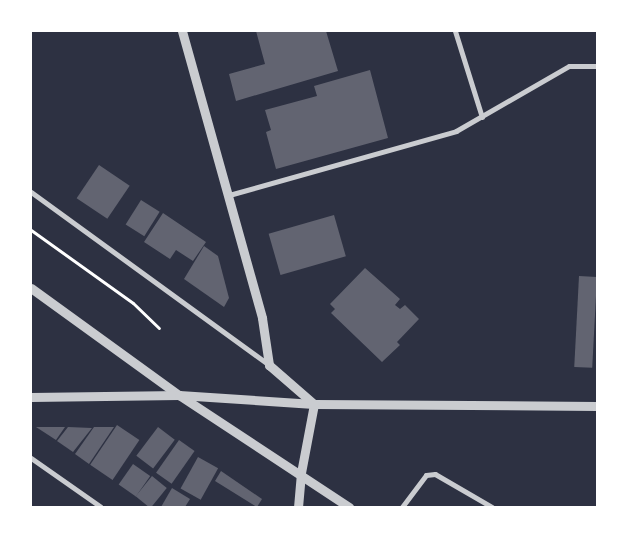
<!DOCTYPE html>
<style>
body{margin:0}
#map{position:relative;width:628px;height:538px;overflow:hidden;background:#2d3142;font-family:Jost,sans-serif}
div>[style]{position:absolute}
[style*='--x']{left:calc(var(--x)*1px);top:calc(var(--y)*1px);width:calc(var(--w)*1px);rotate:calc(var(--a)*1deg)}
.building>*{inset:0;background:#626471;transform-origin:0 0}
.path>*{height:3px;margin:-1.5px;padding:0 1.5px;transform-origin:1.5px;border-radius:1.5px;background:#fff}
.minor>*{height:5px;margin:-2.5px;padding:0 2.5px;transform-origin:2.5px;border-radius:2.5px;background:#caccd0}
.tertiary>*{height:9px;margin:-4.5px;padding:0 4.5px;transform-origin:4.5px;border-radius:4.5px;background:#caccd0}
span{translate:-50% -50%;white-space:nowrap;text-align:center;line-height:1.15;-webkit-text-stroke:5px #fff;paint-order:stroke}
.frame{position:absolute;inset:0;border:32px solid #fff;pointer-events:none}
</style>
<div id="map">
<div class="building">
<i style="clip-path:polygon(256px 31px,326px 31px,338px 71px,236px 101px,229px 74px,265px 64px)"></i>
<i style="clip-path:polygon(370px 70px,388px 138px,276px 169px,266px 132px,271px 130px,265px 110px,317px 96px,314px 86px)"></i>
<i style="left:99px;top:165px;width:37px;height:40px;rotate:34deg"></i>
<i style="left:141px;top:200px;width:22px;height:29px;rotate:32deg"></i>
<i style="clip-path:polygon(163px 213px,206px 242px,193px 261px,176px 250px,170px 259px,144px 242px)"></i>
<i style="left:334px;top:215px;width:43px;height:68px;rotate:74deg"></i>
<i style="clip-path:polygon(204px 246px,218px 256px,229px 298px,224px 307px,184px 279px)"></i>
<i style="clip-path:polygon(365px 268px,400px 299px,395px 305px,400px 309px,405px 305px,419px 319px,397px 342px,400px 345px,382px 362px,331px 313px,335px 309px,330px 304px)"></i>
<i style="left:579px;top:276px;width:18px;height:91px;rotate:3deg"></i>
<i style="left:117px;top:425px;width:27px;height:48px;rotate:34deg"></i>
<i style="clip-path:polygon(36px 427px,65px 427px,56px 440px)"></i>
<i style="clip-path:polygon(68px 427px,92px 428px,73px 452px,57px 441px)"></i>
<i style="clip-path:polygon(94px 427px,114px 427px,89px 464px,75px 454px)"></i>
<i style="left:158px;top:427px;width:21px;height:36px;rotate:37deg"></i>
<i style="left:179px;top:440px;width:19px;height:40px;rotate:35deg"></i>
<i style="left:198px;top:457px;width:23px;height:36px;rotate:29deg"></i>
<i style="left:133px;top:464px;width:21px;height:25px;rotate:35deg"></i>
<i style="clip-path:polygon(221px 471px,262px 499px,257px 507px,215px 481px)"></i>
<i style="left:152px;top:476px;width:19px;height:26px;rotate:39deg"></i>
<i style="clip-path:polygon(172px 488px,190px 499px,185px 507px,161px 507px)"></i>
</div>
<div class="path">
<i style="--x:31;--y:230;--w:125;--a:35.6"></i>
<i style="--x:133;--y:303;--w:36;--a:44"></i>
</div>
<div class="minor">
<i style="--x:455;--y:31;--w:90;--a:72.6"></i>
<i style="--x:31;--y:192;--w:294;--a:36"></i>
<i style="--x:229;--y:195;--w:236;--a:-15.7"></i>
<i style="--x:456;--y:131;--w:130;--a:-29.9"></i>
<i style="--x:569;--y:66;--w:28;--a:0"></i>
<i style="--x:31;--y:458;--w:85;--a:35"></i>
<i style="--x:402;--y:507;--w:40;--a:-53"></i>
<i style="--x:426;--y:475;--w:9;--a:-6"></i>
<i style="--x:435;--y:474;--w:66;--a:30.1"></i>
</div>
<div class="tertiary">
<i style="--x:182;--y:31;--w:298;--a:74.4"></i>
<i style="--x:262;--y:318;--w:48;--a:81.5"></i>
<i style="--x:269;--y:365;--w:60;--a:40.9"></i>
<i style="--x:314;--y:404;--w:70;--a:100.7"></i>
<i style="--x:301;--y:473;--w:34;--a:95"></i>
<i style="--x:31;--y:288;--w:183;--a:35.9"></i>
<i style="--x:179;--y:395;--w:204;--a:33.4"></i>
<i style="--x:31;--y:397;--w:148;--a:-0.8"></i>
<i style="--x:179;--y:395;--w:135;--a:3.8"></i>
<i style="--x:314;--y:404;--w:283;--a:0.4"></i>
</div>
<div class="frame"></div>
</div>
